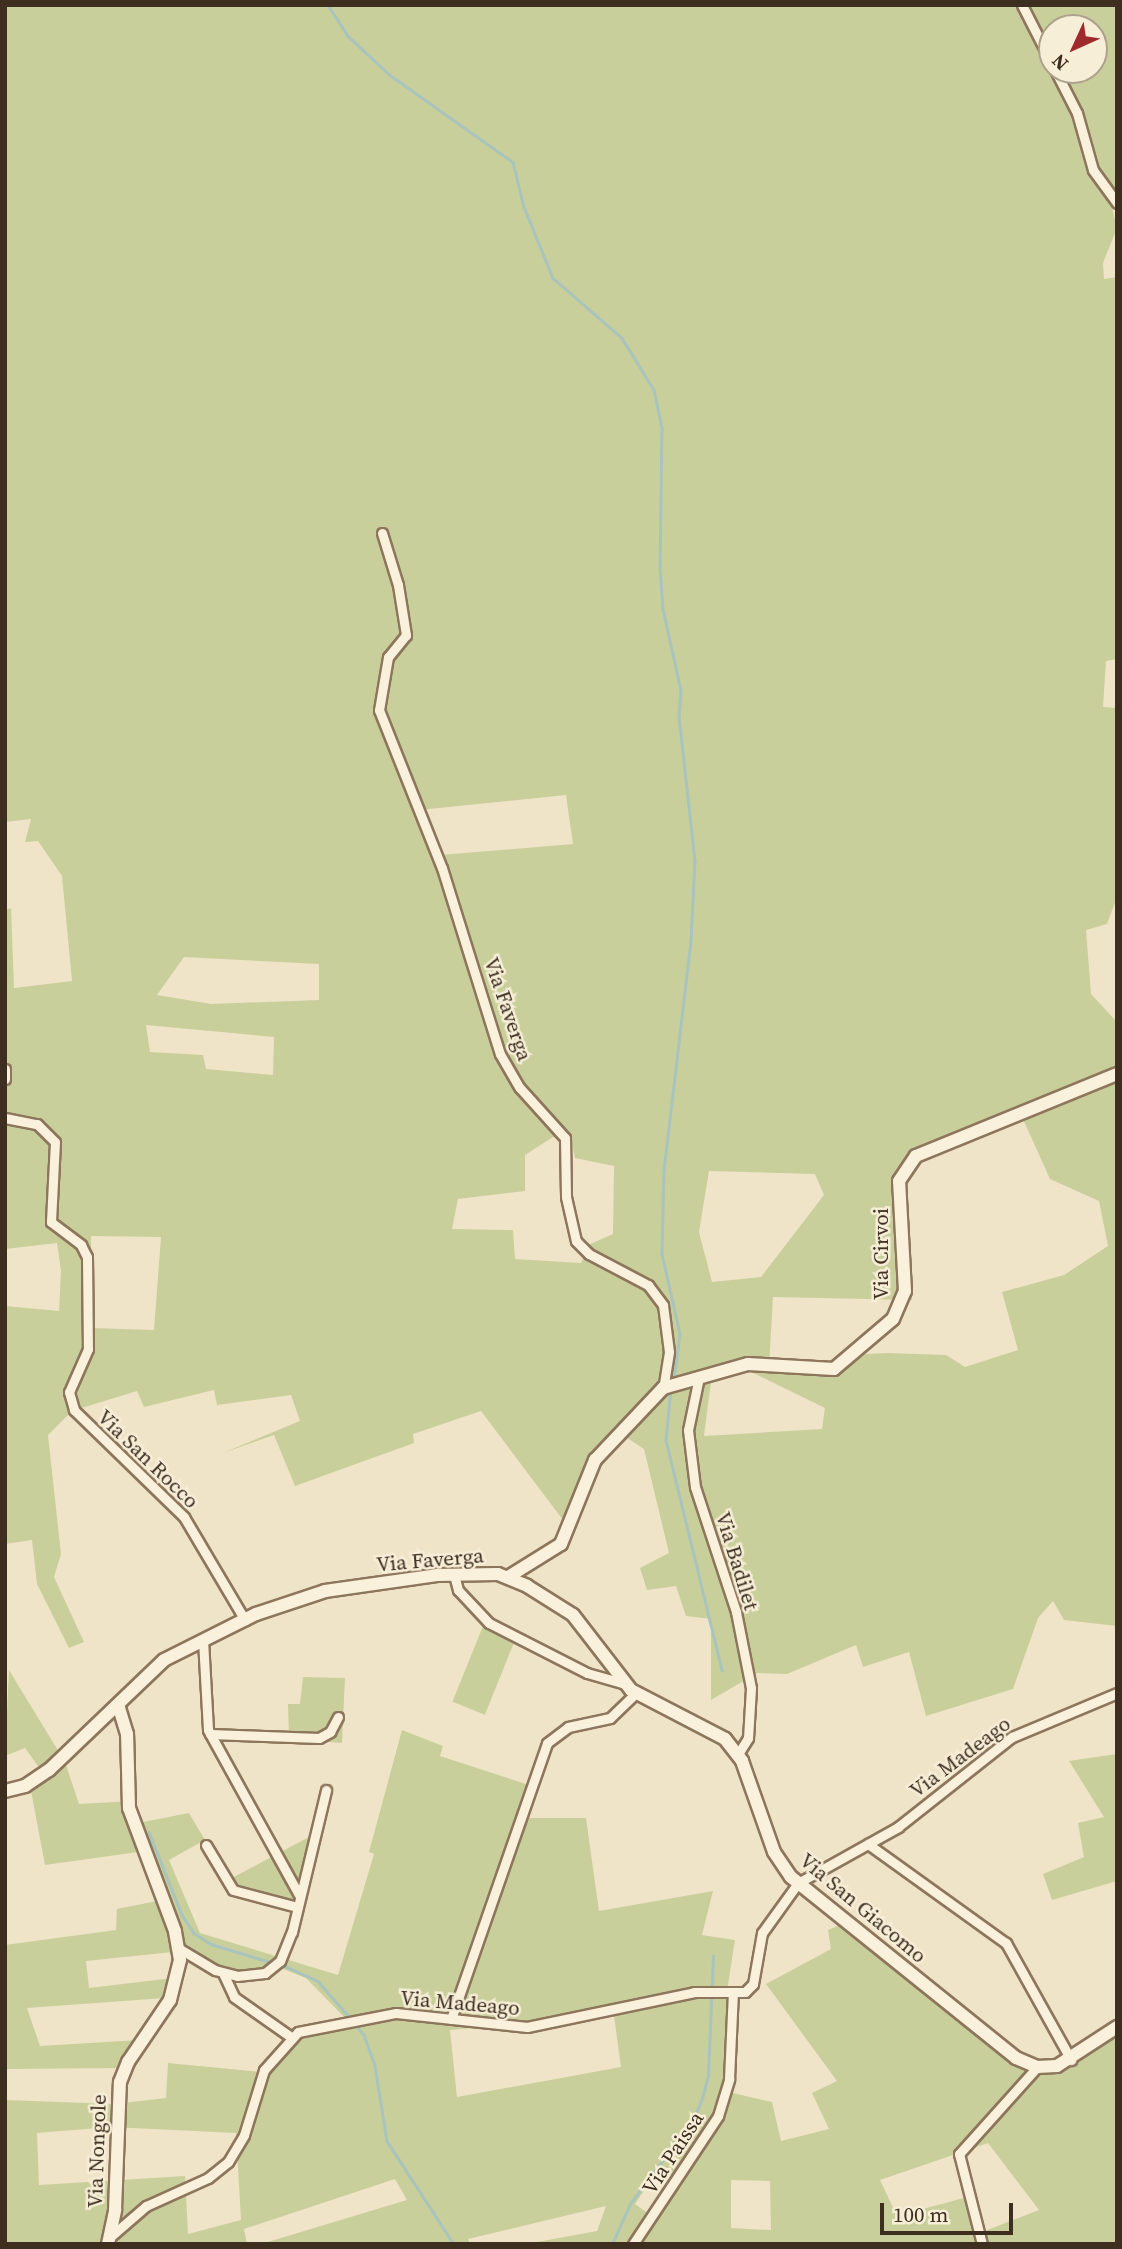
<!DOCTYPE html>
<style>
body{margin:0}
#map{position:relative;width:1122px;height:2249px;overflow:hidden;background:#f0e4c8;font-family:"Source Serif 4",serif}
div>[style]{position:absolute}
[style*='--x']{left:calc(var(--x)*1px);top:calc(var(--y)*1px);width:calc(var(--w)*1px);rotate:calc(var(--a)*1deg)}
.green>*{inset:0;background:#c9cf9b;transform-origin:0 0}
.stream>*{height:2.5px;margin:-1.25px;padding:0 1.25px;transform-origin:1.25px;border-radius:1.25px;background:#a9c4bc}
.roads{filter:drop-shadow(2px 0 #8d765c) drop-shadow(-2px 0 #8d765c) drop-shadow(0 2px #8d765c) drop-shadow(0 -2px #8d765c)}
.street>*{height:9px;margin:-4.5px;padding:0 4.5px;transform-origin:4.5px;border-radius:4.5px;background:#faf1dc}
.secondary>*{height:12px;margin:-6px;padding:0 6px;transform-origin:6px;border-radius:6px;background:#faf1dc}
span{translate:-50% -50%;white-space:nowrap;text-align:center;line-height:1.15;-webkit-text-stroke:5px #f7eed8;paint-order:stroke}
.street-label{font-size:21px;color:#3d2e20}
.frame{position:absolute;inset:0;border:7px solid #3d2e20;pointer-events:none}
.north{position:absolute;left:1038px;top:14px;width:70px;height:70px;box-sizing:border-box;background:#f7eed8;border:2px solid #ada18e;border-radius:50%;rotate:225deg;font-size:19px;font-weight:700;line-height:28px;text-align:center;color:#3d2e20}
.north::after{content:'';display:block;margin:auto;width:24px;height:32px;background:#9e2a2b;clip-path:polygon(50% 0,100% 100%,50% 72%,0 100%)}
.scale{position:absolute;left:880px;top:2203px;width:133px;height:32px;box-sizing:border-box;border:4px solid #3d2e20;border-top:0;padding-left:9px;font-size:21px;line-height:24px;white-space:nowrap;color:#3d2e20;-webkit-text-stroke:5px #f7eed8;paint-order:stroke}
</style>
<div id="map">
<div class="green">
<i style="clip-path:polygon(evenodd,5px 5px,1117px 5px,1117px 211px,1112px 208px,1117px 228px,1103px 263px,1104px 279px,1117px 277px,1117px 659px,1106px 661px,1103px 707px,1117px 708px,1117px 897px,1107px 924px,1086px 930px,1091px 994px,1117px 1022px,1117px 1626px,1064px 1620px,1053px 1601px,1038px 1618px,1013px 1689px,926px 1716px,909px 1652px,863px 1667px,856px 1645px,787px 1674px,757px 1673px,711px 1700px,711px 1619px,686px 1616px,676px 1586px,647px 1590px,640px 1568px,669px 1553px,644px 1449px,621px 1434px,598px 1459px,572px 1532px,481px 1411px,413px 1434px,414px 1443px,295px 1486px,274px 1435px,223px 1453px,300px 1421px,291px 1395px,217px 1405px,214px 1390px,144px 1407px,137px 1391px,72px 1411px,48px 1435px,61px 1554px,54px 1577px,84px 1642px,69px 1648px,37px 1584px,32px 1540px,5px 1544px,5px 1306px,59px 1311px,61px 1271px,57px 1243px,5px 1249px,5px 910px,11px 908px,14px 988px,72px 981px,62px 876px,38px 841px,25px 842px,31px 819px,5px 822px,5px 5px,1052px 28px,1094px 28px,1094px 70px,1052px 70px,1052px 28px,5px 5px,566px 795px,573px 844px,440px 855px,419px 810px,566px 795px,5px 5px,184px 957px,319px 964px,319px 1000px,211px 1004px,157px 995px,184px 957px,5px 5px,146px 1025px,274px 1037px,273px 1075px,206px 1069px,203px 1055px,150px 1052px,146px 1025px,5px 5px,1018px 1108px,1050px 1179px,1099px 1201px,1108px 1246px,1064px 1275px,1002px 1292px,1018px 1350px,965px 1367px,946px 1355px,888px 1353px,866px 1354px,834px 1376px,769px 1368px,773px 1297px,912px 1300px,906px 1160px,931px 1143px,1018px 1108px,5px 5px,553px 1137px,571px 1140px,575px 1158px,614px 1166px,613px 1234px,588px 1245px,581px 1263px,515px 1259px,513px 1230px,452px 1229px,458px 1199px,525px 1191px,525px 1155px,553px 1137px,5px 5px,709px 1171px,815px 1174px,824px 1195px,761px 1277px,712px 1282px,699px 1232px,709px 1171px,5px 5px,91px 1236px,161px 1237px,154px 1330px,91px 1328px,91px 1236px,5px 5px,743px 1368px,825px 1408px,822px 1429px,704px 1436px,712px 1374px,743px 1368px)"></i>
<i style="left:485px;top:1621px;width:35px;height:87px;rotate:22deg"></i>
<i style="clip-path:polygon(evenodd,9px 1670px,65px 1762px,79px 1804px,132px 1801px,138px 1823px,189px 1813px,205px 1840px,169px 1860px,200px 1933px,338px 1975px,374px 1854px,369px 1852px,402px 1730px,443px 1746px,440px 1756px,529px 1785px,520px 1818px,586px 1818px,599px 1911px,713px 1891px,702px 1935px,735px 1940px,727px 1991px,724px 2091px,772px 2102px,781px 2141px,829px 2129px,812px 2093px,837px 2081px,766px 1984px,831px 1949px,828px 1930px,852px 1920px,1028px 2060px,1044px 2066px,1117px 2031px,1117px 2244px,526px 2244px,597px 2231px,606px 2206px,468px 2239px,470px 2244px,261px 2244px,407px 2200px,395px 2179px,244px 2229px,247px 2244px,5px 2244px,5px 2100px,114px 2104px,166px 2098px,168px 2063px,261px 2072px,295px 2031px,344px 2017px,306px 1978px,278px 1967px,235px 1973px,173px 1952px,86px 1961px,89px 1988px,173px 1978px,165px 1998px,27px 2008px,40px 2046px,139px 2040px,120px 2068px,5px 2069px,5px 1945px,116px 1930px,117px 1909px,157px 1901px,138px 1852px,45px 1865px,31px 1791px,46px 1777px,25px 1748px,5px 1756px,9px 1670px,614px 2016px,621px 2067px,457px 2097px,450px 2030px,614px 2016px,9px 1670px,111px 2127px,236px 2133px,241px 2220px,188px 2234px,185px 2176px,39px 2185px,37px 2133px,111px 2127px,9px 1670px,988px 2143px,1039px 2210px,982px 2232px,971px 2196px,897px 2216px,880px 2180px,988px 2143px,9px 1670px,660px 2167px,675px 2179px,649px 2214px,635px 2204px,660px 2167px,9px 1670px,731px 2180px,770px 2181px,771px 2230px,731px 2228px,731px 2180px)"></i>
<i style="clip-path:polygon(303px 1677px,345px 1678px,342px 1743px,289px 1739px,288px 1704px,300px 1704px)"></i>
<i style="clip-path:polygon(1117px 1754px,1117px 1881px,1052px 1900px,1043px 1874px,1084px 1857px,1078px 1823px,1104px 1817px,1069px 1761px)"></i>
<i style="clip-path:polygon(311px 1836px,294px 1906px,236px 1891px,228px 1880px)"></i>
</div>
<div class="stream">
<i style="--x:328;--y:5;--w:37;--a:57"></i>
<i style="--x:348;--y:36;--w:57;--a:42.9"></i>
<i style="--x:390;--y:75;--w:151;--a:35.3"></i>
<i style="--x:513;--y:162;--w:46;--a:76.3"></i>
<i style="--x:524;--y:207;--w:77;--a:67.8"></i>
<i style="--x:553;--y:278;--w:91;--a:41"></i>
<i style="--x:622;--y:338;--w:61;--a:58.4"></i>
<i style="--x:654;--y:390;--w:40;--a:78"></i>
<i style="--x:662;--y:429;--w:137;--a:90.8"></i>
<i style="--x:660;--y:566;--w:43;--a:86"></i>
<i style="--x:663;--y:609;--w:83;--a:77.5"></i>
<i style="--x:681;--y:690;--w:26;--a:94"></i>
<i style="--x:679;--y:716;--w:145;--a:83.7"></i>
<i style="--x:695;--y:860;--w:81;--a:92.8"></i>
<i style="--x:691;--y:941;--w:232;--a:96.7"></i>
<i style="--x:664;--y:1171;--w:83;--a:91.4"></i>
<i style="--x:662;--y:1254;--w:82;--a:77.3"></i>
<i style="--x:680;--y:1334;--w:45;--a:97.6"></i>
<i style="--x:671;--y:1389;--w:51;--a:95.6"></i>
<i style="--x:666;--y:1440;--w:237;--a:76.3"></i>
<i style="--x:149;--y:1832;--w:89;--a:68.3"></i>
<i style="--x:182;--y:1915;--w:22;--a:56"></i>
<i style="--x:194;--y:1933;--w:20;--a:33"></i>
<i style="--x:211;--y:1944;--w:62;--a:17"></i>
<i style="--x:280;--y:1964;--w:42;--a:24.1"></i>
<i style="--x:318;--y:1981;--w:49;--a:49.1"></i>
<i style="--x:354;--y:2023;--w:16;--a:50"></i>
<i style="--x:364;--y:2035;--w:33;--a:70"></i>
<i style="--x:375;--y:2066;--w:76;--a:80.9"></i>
<i style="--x:387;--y:2141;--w:123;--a:57"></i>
<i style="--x:612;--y:2244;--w:44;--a:-65.8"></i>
<i style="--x:630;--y:2204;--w:107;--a:-53.3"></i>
<i style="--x:694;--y:2118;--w:22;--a:-68"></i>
<i style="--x:702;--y:2098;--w:24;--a:-75"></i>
<i style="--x:708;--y:2075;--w:119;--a:-87.6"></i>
</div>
<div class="roads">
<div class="street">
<i style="--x:1022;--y:5;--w:66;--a:63"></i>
<i style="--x:1055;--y:70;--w:48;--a:62.9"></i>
<i style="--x:1077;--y:113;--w:59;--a:74.3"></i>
<i style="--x:1093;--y:170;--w:41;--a:54"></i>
<i style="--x:382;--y:533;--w:54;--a:72.9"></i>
<i style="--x:398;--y:585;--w:51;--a:80.9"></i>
<i style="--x:406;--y:635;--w:28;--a:129"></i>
<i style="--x:388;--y:657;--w:54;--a:99.6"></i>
<i style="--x:379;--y:710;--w:170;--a:68.3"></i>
<i style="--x:442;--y:868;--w:195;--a:72.7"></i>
<i style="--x:500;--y:1054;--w:39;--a:60"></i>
<i style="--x:520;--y:1088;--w:67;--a:48"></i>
<i style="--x:565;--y:1138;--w:59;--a:89"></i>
<i style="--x:566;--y:1197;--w:45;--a:77.2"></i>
<i style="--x:576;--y:1241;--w:18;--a:45"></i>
<i style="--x:589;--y:1254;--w:67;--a:27.7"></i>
<i style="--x:648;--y:1285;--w:25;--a:53"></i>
<i style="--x:663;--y:1305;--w:47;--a:82.7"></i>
<i style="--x:669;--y:1352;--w:36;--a:99"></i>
<i style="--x:5;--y:1069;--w:10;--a:90"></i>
<i style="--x:5;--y:1118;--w:33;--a:11"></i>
<i style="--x:37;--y:1124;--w:25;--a:45"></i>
<i style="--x:55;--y:1142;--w:80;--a:92.9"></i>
<i style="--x:51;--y:1222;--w:38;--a:37"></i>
<i style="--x:81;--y:1245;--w:13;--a:63"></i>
<i style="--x:87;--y:1257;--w:92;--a:89.4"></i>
<i style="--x:88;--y:1349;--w:47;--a:113.8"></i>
<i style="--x:69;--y:1392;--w:19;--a:74"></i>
<i style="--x:74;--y:1410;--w:153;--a:44.2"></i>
<i style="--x:184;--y:1517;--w:120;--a:59.4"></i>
<i style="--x:699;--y:1377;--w:54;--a:101.7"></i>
<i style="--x:688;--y:1430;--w:57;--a:83"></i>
<i style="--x:695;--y:1487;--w:132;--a:71.8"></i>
<i style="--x:736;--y:1612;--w:77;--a:78.8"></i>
<i style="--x:751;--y:1688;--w:50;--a:93.4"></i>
<i style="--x:748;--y:1738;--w:19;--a:122"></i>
<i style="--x:454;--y:1575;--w:16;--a:75"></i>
<i style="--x:458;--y:1590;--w:45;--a:46.8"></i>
<i style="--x:489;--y:1623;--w:110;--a:27"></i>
<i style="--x:587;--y:1673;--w:37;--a:16"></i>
<i style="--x:203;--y:1640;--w:90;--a:86.8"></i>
<i style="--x:208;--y:1730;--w:188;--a:61.1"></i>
<i style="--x:210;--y:1734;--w:109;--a:2.1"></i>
<i style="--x:319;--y:1738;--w:13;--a:-29"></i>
<i style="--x:330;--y:1732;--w:17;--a:-62"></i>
<i style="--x:868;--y:1844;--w:170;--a:35.7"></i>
<i style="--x:1006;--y:1943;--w:134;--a:60.9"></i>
<i style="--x:206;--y:1845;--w:52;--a:59"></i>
<i style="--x:233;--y:1890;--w:66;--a:14.9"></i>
<i style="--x:180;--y:1949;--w:41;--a:31"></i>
<i style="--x:215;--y:1970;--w:23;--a:15"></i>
<i style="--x:237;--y:1976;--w:28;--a:-6"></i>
<i style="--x:265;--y:1973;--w:19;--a:-39"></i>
<i style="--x:280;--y:1961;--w:31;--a:-68"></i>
<i style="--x:292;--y:1932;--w:146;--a:-76.5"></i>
<i style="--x:223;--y:1973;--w:26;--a:65"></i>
<i style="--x:234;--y:1997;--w:70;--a:35.1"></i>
<i style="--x:451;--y:2019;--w:292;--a:-70.8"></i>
<i style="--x:547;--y:1743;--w:26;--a:-37"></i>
<i style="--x:568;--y:1727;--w:43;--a:-12.1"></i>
<i style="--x:610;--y:1718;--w:36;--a:-44"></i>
<i style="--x:110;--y:2237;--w:48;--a:-40.7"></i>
<i style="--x:146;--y:2206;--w:68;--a:-24.3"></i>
<i style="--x:208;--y:2178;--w:26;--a:-39"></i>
<i style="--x:228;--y:2162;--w:31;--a:-59"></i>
<i style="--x:244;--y:2135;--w:68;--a:-72.9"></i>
<i style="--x:264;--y:2070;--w:51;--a:-48.2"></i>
<i style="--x:298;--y:2032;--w:100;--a:-11"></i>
<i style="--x:396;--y:2013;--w:132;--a:6.1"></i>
<i style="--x:527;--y:2027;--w:171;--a:-11.8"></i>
<i style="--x:694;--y:1992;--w:51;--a:0"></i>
<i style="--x:745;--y:1992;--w:11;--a:-45"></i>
<i style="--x:753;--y:1984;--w:52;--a:-80"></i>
<i style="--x:762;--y:1933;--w:62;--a:-54.2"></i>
<i style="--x:798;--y:1883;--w:115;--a:-29.2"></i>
<i style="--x:898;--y:1827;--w:145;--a:-38.3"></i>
<i style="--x:1012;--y:1737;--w:114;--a:-22.7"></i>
<i style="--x:633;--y:2244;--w:154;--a:-56.4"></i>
<i style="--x:718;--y:2116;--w:39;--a:-73"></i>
<i style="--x:729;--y:2079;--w:87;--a:-87.4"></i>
<i style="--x:982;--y:2244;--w:93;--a:-104.3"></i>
<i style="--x:959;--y:2154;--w:117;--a:-48.1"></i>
</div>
<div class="secondary">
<i style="--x:508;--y:1577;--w:62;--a:-31.9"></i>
<i style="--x:561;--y:1544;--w:91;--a:-68"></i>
<i style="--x:595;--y:1460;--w:99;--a:-46.6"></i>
<i style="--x:663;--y:1388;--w:88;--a:-15.8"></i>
<i style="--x:748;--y:1364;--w:86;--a:3.3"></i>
<i style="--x:834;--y:1369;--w:77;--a:-40.3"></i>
<i style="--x:893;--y:1319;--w:30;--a:-67"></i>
<i style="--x:905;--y:1291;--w:110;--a:-93.1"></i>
<i style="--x:899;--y:1181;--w:30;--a:-56"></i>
<i style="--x:916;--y:1156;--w:217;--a:-22.2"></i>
<i style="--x:5;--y:1791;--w:21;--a:-14"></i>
<i style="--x:25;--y:1786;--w:29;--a:-34"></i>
<i style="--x:49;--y:1770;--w:159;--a:-43.7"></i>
<i style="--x:164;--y:1660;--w:103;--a:-26.6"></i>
<i style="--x:256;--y:1614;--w:73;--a:-18.4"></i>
<i style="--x:325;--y:1591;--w:113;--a:-8.1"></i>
<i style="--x:437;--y:1575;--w:61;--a:-0.9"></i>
<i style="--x:498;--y:1574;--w:31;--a:22"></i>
<i style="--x:527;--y:1586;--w:54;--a:32.2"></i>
<i style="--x:573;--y:1615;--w:95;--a:52.3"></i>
<i style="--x:631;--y:1690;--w:106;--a:27.5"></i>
<i style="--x:725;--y:1739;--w:28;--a:52"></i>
<i style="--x:742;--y:1761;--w:96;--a:70.6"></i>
<i style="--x:774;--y:1852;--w:30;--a:56"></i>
<i style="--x:791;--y:1877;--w:289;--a:38.8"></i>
<i style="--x:1016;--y:2058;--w:23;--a:23"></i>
<i style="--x:1037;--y:2067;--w:20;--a:-3"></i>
<i style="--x:1057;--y:2066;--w:72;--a:-33"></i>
<i style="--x:108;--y:2244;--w:35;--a:-78"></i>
<i style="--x:115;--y:2210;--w:128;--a:-87.8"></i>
<i style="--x:120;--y:2082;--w:22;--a:-68"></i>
<i style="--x:128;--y:2062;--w:75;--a:-55.9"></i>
<i style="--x:170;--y:2000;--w:41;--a:-76"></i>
<i style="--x:180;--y:1960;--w:29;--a:-100"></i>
<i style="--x:175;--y:1931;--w:131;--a:-110.5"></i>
<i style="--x:129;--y:1808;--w:74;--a:-91.5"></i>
<i style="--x:127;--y:1734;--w:28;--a:-107"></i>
</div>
</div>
<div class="street-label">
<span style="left:508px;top:1009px;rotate:71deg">Via Faverga</span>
<span style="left:881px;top:1254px;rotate:-90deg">Via Cirvoi</span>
<span style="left:148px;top:1459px;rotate:44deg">Via San Rocco</span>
<span style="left:430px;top:1560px;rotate:-5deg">Via Faverga</span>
<span style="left:737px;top:1561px;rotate:73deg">Via Badilet</span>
<span style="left:960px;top:1757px;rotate:-37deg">Via Madeago</span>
<span style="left:863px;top:1908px;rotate:40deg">Via San Giacomo</span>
<span style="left:460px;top:2003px;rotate:5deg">Via Madeago</span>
<span style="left:97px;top:2151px;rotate:-88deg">Via Nongole</span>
<span style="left:673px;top:2153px;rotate:-57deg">Via Paissa</span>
</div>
<div class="frame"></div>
<div class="north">N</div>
<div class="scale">100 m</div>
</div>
